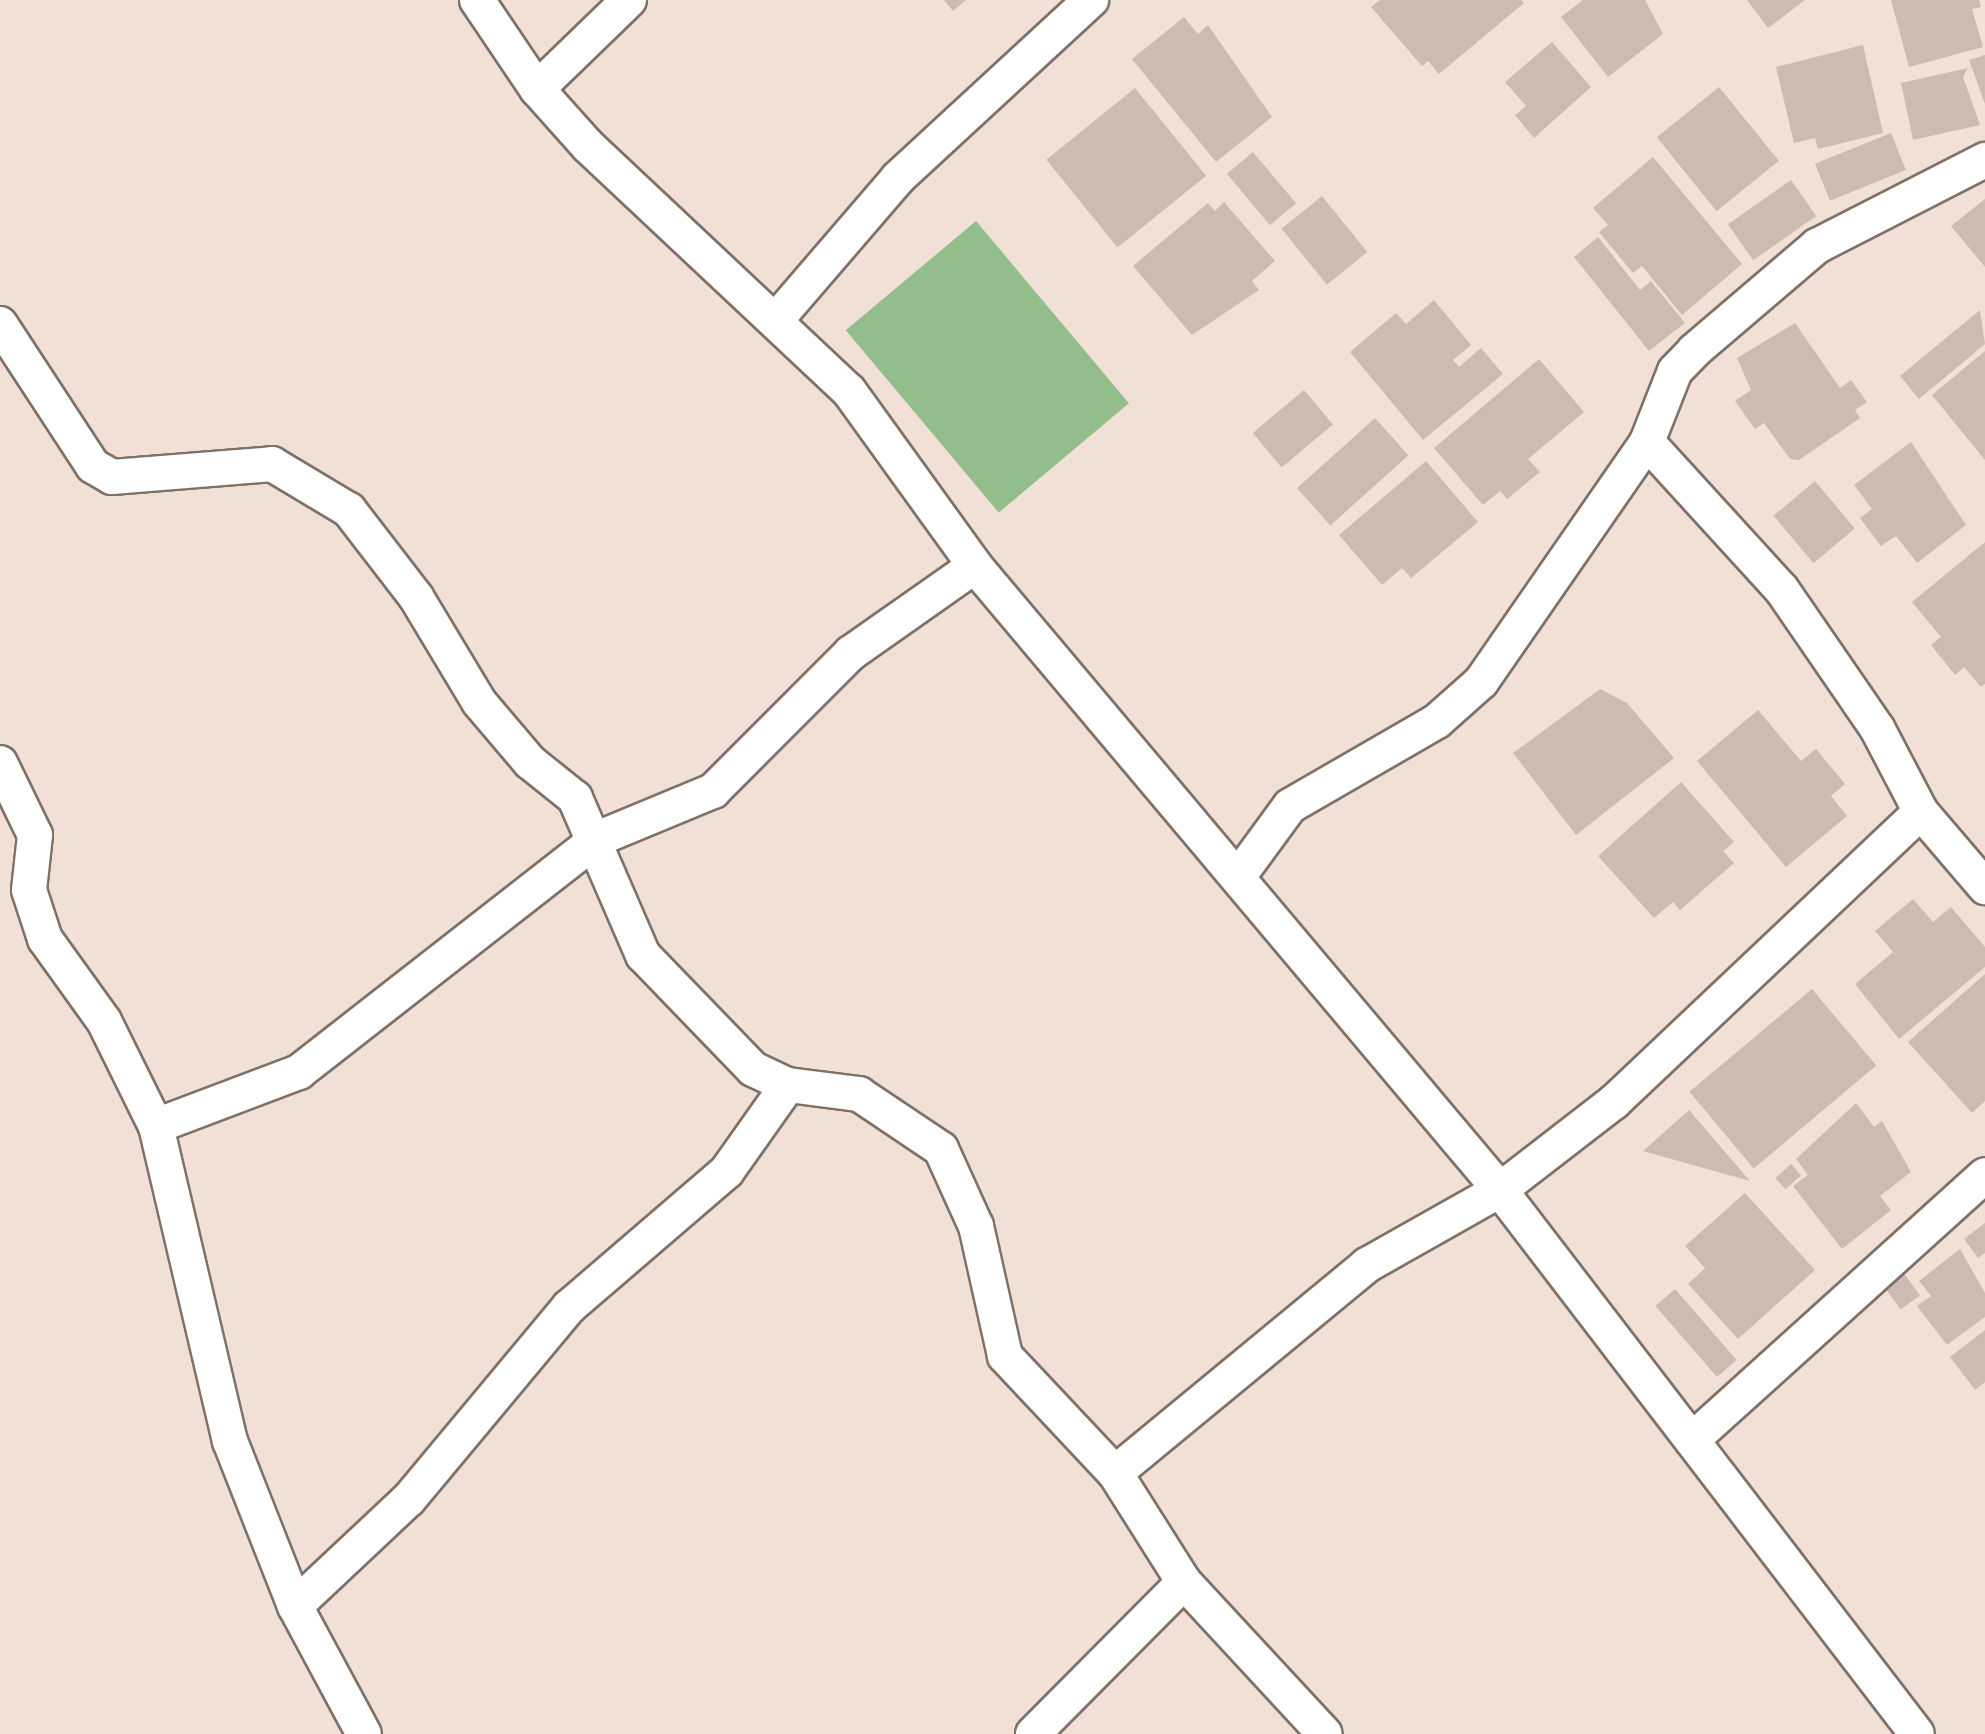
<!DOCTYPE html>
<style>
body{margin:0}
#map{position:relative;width:1985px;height:1734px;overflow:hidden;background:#f0e0d5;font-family:"Titillium Web",sans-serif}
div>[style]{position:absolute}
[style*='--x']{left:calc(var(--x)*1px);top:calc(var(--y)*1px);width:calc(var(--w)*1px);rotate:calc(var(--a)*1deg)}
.green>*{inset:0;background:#93be8c;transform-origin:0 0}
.building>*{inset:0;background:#cbbbb1;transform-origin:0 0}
.roads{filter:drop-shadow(2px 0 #7f7167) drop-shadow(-2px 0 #7f7167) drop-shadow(0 2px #7f7167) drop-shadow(0 -2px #7f7167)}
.minor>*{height:34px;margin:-17px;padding:0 17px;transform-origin:17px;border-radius:17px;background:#fff}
span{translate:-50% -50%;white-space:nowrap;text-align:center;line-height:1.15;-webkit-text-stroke:7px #fff;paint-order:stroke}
</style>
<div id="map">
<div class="green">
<i style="left:976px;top:221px;width:238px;height:170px;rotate:50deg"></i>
</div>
<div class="building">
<i style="clip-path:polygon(944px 0,966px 0,953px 11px)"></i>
<i style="clip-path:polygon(1380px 0,1521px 0,1524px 3px,1439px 74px,1428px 61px,1422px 66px,1371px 7px)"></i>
<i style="clip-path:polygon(1583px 0,1645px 0,1663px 34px,1608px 77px,1561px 17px)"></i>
<i style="clip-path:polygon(1747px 0,1805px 0,1768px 28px)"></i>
<i style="clip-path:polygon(1891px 0,1979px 0,1981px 7px,1972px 9px,1983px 47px,1909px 67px)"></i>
<i style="clip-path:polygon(1184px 17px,1198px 34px,1208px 25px,1272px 117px,1216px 162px,1132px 59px)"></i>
<i style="clip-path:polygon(1552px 42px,1591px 87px,1534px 138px,1515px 115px,1526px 106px,1505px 82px)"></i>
<i style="clip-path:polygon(1863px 45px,1883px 133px,1818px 149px,1815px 138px,1794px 143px,1776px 67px)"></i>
<i style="clip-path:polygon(1985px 55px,1985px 104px,1969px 60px)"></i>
<i style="clip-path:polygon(1968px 68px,1963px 77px,1980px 125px,1913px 140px,1901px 83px)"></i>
<i style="left:1719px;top:87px;width:95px;height:80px;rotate:51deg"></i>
<i style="left:1135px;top:88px;width:113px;height:114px;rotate:51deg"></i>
<i style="left:1891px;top:133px;width:40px;height:82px;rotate:68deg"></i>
<i style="left:1253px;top:152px;width:67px;height:34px;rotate:50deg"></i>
<i style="clip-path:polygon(1653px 157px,1742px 264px,1682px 315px,1642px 266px,1633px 273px,1599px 232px,1608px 225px,1593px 208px)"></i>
<i style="left:1791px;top:180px;width:44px;height:77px;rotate:55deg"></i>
<i style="left:1322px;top:196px;width:72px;height:52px;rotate:51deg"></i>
<i style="clip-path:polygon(1985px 199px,1985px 267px,1951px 226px)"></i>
<i style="clip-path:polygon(1224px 202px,1275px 261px,1252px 281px,1259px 290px,1192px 335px,1133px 266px,1208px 203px,1215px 211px)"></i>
<i style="clip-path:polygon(1598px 237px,1640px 290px,1651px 281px,1685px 323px,1649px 351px,1574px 257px)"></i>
<i style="clip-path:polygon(1434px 300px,1471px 345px,1453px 360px,1459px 367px,1481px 348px,1503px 374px,1423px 440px,1350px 352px,1396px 313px,1406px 324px)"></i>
<i style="clip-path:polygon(1980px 310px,1985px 344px,1919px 399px,1900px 376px)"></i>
<i style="clip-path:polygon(1795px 323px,1840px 388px,1851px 380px,1867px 402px,1855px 410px,1860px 418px,1799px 460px,1790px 459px,1764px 423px,1755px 429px,1735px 401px,1751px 390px,1737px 358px)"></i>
<i style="clip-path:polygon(1985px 351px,1985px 460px,1932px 395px)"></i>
<i style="clip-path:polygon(1539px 359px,1584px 412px,1528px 459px,1540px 472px,1507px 499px,1500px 491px,1483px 505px,1434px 448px)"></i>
<i style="left:1304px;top:390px;width:45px;height:67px;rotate:50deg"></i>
<i style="left:1375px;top:418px;width:50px;height:105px;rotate:48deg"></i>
<i style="clip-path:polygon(1911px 442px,1966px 525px,1917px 563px,1896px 536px,1881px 546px,1860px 518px,1872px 509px,1854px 485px)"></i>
<i style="clip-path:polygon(1426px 461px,1478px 522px,1411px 578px,1402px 568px,1382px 585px,1339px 535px)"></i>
<i style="left:1815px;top:481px;width:62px;height:54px;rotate:50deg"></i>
<i style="clip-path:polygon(1985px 542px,1985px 684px,1981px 687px,1964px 667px,1955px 675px,1931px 645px,1941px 637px,1912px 602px)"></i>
<i style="clip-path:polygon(1600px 689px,1627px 703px,1674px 758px,1576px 835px,1513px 753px)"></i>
<i style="clip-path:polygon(1758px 710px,1801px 761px,1816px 749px,1845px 784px,1831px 796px,1847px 816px,1786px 867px,1697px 761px)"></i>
<i style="clip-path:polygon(1681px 782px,1734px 842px,1723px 851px,1734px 863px,1680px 910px,1673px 902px,1654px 918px,1598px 856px)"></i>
<i style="clip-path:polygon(1913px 899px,1933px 922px,1951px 907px,1985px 947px,1985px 967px,1899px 1039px,1855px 984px,1893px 952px,1875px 931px)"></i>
<i style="clip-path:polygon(1985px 974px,1985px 1101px,1972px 1113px,1908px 1042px)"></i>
<i style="left:1812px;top:989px;width:100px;height:160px;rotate:50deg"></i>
<i style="clip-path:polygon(1856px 1103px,1874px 1127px,1882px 1121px,1911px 1172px,1880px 1196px,1891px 1210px,1842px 1249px,1793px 1186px,1808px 1175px,1796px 1159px)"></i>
<i style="clip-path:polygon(1689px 1110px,1750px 1181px,1643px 1151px)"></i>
<i style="left:1791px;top:1164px;width:15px;height:21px;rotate:48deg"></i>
<i style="clip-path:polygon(1745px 1193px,1815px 1270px,1738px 1339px,1688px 1284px,1705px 1268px,1685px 1246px)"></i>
<i style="clip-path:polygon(1985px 1223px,1985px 1253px,1978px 1258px,1964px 1239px)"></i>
<i style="clip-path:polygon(1960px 1249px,1985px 1293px,1985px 1317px,1947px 1345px,1917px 1306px,1931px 1296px,1919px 1281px)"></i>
<i style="left:1903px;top:1272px;width:29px;height:24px;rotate:54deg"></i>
<i style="left:1675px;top:1289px;width:94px;height:26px;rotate:49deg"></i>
<i style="clip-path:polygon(1985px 1330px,1985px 1382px,1975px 1390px,1950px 1357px)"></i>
</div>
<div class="roads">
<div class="minor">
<i style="--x:477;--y:0;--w:107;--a:56"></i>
<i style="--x:537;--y:89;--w:76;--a:48.2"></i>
<i style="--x:588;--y:146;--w:358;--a:43.2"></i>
<i style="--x:849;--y:391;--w:216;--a:54.2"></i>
<i style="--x:975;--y:566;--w:815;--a:49.92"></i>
<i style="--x:1500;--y:1190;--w:685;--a:52.53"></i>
<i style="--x:537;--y:89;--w:128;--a:-44.1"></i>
<i style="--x:776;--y:320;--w:187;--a:-49.3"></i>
<i style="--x:898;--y:178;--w:263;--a:-42.7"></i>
<i style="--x:0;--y:324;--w:170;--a:56.8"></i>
<i style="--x:93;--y:466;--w:22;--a:30"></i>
<i style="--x:112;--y:477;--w:161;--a:-4.6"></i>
<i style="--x:272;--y:464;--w:90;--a:30.9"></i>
<i style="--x:349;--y:510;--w:110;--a:52.4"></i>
<i style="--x:416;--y:597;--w:122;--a:59"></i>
<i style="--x:479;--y:702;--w:79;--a:49.6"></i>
<i style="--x:530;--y:762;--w:58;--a:38.7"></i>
<i style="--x:575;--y:798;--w:171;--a:66.6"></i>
<i style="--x:643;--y:955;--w:158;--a:46"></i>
<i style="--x:753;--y:1069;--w:38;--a:25"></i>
<i style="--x:788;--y:1085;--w:72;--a:7.2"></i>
<i style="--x:859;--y:1094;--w:99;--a:33.9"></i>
<i style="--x:941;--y:1149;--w:85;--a:65.6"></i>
<i style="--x:976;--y:1226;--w:133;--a:77.4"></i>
<i style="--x:1005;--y:1356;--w:161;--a:46.8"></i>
<i style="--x:1115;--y:1473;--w:129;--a:57.7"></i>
<i style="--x:1184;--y:1582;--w:207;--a:47.2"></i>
<i style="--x:1647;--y:442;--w:200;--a:47.6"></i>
<i style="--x:1782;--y:590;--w:168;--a:55.5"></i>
<i style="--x:1877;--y:728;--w:95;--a:62.4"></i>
<i style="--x:1921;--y:812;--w:99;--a:49.5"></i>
<i style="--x:0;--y:763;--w:80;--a:64.1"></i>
<i style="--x:35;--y:835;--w:55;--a:96.2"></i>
<i style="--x:29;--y:890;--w:52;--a:71.9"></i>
<i style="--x:45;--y:939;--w:101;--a:54.3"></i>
<i style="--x:104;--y:1021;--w:117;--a:63.7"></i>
<i style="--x:156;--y:1126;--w:324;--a:76.8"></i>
<i style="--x:230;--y:1441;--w:177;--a:68.5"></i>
<i style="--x:295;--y:1606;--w:145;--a:61.7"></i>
<i style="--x:1238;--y:877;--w:88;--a:-53.8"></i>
<i style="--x:1290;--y:806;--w:170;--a:-30"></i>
<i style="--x:1437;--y:721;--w:59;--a:-41.6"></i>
<i style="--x:1481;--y:682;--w:292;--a:-55.3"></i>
<i style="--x:1647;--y:442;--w:76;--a:-68.5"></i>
<i style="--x:1675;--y:371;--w:28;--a:-46"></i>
<i style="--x:1694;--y:351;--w:162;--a:-40.5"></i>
<i style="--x:1817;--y:246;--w:189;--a:-27.1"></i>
<i style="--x:156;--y:1126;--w:153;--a:-20.7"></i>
<i style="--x:299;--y:1072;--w:378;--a:-38"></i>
<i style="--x:597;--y:839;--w:126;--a:-22.5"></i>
<i style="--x:713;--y:791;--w:195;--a:-45"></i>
<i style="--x:851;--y:653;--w:151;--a:-35.1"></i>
<i style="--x:1692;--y:1440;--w:395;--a:-42.1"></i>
<i style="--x:1115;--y:1473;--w:327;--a:-39.5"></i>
<i style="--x:1367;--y:1265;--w:153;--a:-29.4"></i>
<i style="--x:1500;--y:1190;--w:144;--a:-37.7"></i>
<i style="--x:1614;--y:1102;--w:422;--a:-43.4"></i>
<i style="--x:295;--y:1606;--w:156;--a:-43.2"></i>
<i style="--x:409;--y:1499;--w:250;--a:-50.2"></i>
<i style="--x:569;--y:1307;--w:208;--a:-40.7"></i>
<i style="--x:727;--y:1171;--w:105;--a:-54.7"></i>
<i style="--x:1033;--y:1734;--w:214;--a:-45.2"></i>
</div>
</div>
</div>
